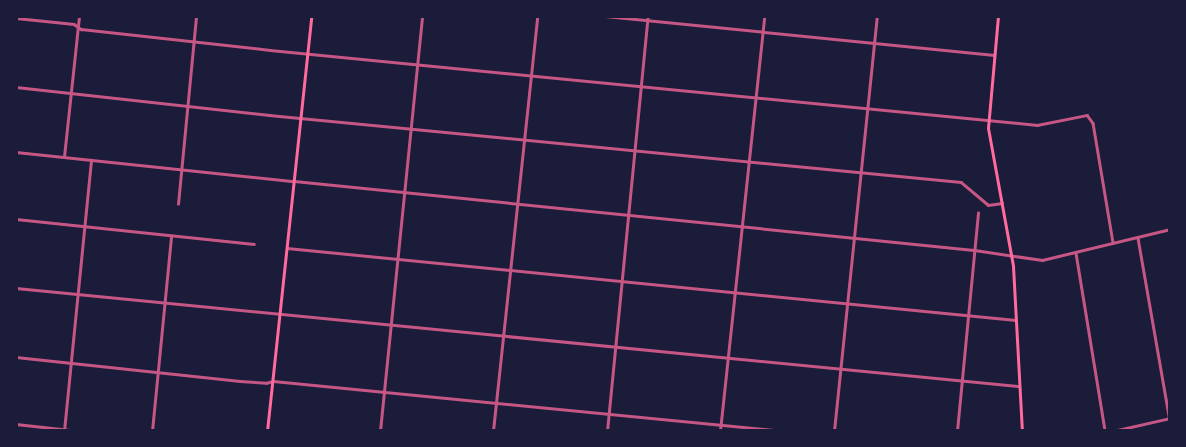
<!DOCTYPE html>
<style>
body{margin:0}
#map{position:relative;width:1186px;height:447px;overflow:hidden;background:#1b1b3a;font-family:"Noto Sans",sans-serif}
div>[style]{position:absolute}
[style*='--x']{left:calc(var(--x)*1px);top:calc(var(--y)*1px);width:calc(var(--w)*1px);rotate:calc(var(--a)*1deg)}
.minor>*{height:2.5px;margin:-1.25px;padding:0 1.25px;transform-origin:1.25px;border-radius:1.25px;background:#c65784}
.tertiary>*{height:3px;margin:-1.5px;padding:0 1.5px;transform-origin:1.5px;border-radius:1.5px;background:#c65784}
.secondary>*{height:3px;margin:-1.5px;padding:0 1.5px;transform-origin:1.5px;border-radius:1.5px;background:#ff6b9d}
span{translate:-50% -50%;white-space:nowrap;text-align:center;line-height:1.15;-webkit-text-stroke:4px #1b1b3a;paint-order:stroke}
.frame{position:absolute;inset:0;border:18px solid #1b1b3a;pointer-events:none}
</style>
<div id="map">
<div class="minor">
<i style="--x:605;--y:16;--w:391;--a:5.7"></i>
<i style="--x:16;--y:18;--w:58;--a:5.9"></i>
<i style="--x:74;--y:24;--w:9;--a:36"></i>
<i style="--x:81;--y:29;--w:190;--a:6.3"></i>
<i style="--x:270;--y:50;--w:771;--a:5.58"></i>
<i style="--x:1037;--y:125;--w:51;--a:-11.3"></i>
<i style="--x:1087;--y:115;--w:10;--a:53"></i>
<i style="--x:1093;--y:123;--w:121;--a:80.5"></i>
<i style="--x:16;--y:87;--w:255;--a:6.3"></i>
<i style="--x:269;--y:115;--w:695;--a:5.53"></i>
<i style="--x:961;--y:182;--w:35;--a:40"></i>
<i style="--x:988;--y:205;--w:14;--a:-8"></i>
<i style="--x:16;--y:152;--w:279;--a:6"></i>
<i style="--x:64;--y:157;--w:142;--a:-83.9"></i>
<i style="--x:178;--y:204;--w:189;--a:-84.5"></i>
<i style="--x:16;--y:219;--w:239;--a:6"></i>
<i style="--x:1138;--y:238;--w:186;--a:80.1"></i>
<i style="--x:287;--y:248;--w:732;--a:5.65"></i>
<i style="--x:1076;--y:253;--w:180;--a:80.7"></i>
<i style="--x:16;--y:288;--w:1007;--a:5.59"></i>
<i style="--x:16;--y:357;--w:225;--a:6.1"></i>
<i style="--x:240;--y:381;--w:26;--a:4"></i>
<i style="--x:266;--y:383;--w:7;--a:-16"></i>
<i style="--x:16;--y:424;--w:63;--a:6.3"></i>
<i style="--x:64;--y:431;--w:272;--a:-84.3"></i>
<i style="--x:152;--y:431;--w:196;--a:-84.4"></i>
<i style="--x:380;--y:431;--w:417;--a:-84.2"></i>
<i style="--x:493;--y:431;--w:417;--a:-83.9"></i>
<i style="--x:720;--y:431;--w:417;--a:-83.9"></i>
<i style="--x:834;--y:431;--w:417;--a:-84.1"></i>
<i style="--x:957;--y:431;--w:219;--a:-84.5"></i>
</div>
<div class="tertiary">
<i style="--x:294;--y:181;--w:683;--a:5.79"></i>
<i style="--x:974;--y:250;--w:69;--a:8.4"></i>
<i style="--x:1042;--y:260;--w:132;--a:-13.6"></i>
<i style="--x:273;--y:381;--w:513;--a:5.59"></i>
<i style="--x:607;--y:431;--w:417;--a:-84.4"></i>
<i style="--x:1113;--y:431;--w:58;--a:-12.8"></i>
</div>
<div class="secondary">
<i style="--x:998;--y:16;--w:112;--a:95.1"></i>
<i style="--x:988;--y:128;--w:140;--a:79.7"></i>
<i style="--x:1013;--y:266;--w:165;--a:86.9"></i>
<i style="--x:267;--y:431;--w:417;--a:-83.9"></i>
</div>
<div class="frame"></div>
</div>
